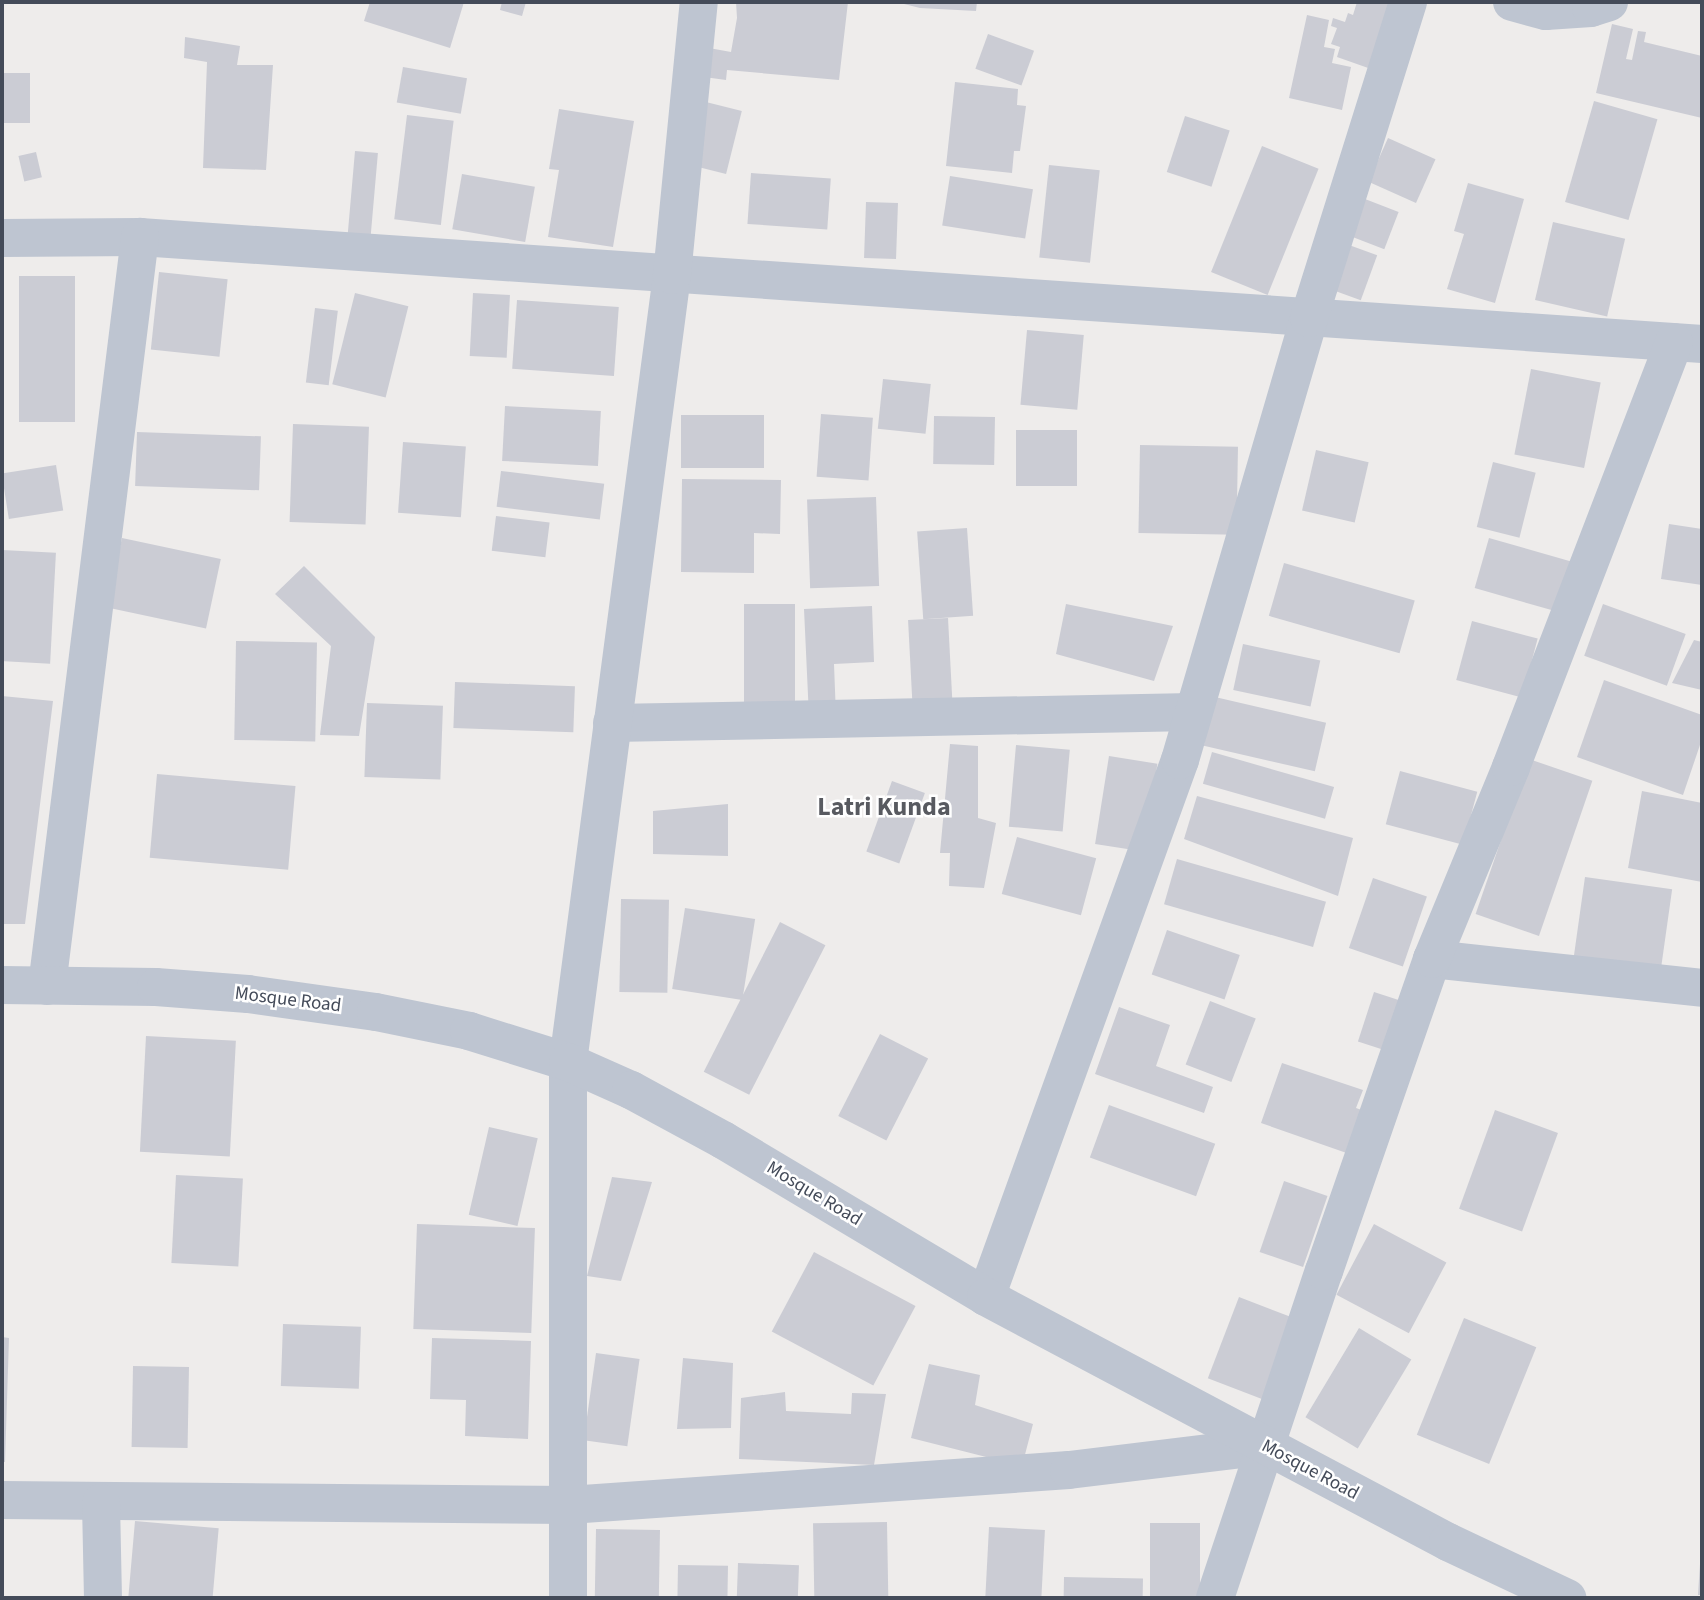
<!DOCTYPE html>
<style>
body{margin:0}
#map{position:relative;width:1704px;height:1600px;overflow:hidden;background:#eeeceb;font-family:"Source Sans 3",sans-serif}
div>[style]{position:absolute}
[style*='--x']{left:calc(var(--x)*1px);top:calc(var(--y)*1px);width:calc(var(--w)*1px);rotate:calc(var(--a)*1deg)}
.building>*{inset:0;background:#cbccd4;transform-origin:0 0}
.minor>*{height:38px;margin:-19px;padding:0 19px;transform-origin:19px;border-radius:19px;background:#bec5d1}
.tertiary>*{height:38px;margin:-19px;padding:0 19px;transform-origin:19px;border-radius:19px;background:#bec5d1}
span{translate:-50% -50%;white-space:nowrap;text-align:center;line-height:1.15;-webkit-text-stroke:5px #fff;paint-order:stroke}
.street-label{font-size:19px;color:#444b59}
.district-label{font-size:26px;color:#585a60;font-weight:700}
.frame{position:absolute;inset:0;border:4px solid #444b59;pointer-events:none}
</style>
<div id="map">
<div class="building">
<i style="clip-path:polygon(370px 2px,464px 2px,450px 48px,364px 21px)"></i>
<i style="clip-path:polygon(502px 2px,526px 2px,522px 16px,500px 10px)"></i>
<i style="clip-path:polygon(736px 2px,848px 2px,839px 80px,727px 70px,726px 80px,704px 77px,709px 48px,731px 52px,737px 18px)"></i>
<i style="clip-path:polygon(977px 2px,976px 11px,920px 8px,900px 3px)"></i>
<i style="clip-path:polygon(1357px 2px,1393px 2px,1371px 69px,1337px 57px,1340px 47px,1331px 44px,1337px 28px,1331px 26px,1333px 18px,1345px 22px,1348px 13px,1353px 15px)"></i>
<i style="clip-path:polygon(1307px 15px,1329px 20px,1324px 47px,1335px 49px,1332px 63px,1351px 67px,1342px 110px,1289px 98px)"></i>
<i style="clip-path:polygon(1612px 24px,1633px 29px,1626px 59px,1632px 60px,1638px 31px,1646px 32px,1644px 42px,1702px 56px,1702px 118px,1596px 93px)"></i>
<i style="left:988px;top:34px;width:49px;height:37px;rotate:20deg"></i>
<i style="clip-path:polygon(185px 37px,240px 46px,237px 65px,273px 65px,266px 170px,203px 168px,207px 62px,184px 58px)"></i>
<i style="left:403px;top:67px;width:65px;height:36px;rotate:10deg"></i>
<i style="left:2px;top:73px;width:28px;height:50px"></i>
<i style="clip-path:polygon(955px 82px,1018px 89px,1017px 105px,1026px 106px,1020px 151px,1014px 151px,1012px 173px,946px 166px)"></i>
<i style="left:702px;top:101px;width:41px;height:65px;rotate:14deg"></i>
<i style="left:1594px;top:101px;width:66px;height:105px;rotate:16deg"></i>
<i style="clip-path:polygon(559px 109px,634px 121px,613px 247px,548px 237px,559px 170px,549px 169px)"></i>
<i style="left:407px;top:115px;width:47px;height:105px;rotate:7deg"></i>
<i style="left:1185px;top:116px;width:47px;height:59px;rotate:18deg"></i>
<i style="left:1388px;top:138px;width:52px;height:48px;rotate:24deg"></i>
<i style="left:1262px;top:146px;width:61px;height:136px;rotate:22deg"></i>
<i style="left:355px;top:151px;width:23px;height:85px;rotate:5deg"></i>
<i style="left:36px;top:152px;width:26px;height:18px;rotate:77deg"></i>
<i style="left:1049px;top:165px;width:51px;height:93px;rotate:6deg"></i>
<i style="left:751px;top:173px;width:80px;height:51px;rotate:4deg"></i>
<i style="left:462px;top:174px;width:74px;height:56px;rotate:10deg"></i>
<i style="left:950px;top:176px;width:84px;height:50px;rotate:9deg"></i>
<i style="clip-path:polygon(1468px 183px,1524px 199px,1495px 303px,1447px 289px,1464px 234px,1454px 231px)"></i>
<i style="left:1365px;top:199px;width:36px;height:40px;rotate:21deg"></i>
<i style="left:866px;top:202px;width:32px;height:56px;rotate:2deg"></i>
<i style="left:1553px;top:222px;width:74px;height:80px;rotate:13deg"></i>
<i style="left:1349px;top:245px;width:30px;height:48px;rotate:20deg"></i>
<i style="left:159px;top:272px;width:69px;height:78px;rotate:6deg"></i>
<i style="left:19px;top:276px;width:56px;height:146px"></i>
<i style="left:355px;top:293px;width:55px;height:94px;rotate:14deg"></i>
<i style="left:473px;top:293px;width:37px;height:63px;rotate:3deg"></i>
<i style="left:517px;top:300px;width:102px;height:69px;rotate:4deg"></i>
<i style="left:315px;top:308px;width:23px;height:75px;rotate:7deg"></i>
<i style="left:1027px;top:330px;width:57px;height:75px;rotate:5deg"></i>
<i style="left:1531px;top:369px;width:71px;height:87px;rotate:11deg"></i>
<i style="left:883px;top:379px;width:48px;height:50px;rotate:6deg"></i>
<i style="left:505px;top:406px;width:96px;height:55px;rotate:3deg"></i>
<i style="left:821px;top:414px;width:52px;height:63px;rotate:4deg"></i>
<i style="left:764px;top:415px;width:53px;height:83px;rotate:90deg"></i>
<i style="left:934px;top:416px;width:61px;height:48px;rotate:1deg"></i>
<i style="left:293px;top:424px;width:76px;height:98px;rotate:2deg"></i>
<i style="left:1016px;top:430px;width:61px;height:56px"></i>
<i style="left:137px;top:432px;width:124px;height:54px;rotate:2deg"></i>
<i style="left:403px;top:442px;width:63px;height:71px;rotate:4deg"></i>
<i style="left:1140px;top:445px;width:98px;height:88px;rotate:1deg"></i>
<i style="left:1316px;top:450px;width:54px;height:62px;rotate:13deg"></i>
<i style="left:1493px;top:462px;width:44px;height:67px;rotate:14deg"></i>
<i style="left:56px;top:465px;width:46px;height:55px;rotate:81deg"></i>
<i style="left:501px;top:471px;width:104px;height:36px;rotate:7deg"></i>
<i style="clip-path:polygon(682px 479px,781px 480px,780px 534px,754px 533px,754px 573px,681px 572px)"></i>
<i style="left:876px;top:497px;width:89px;height:69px;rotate:88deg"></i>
<i style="left:496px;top:516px;width:54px;height:35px;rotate:7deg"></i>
<i style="clip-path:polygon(1669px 524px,1702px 529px,1702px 585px,1661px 579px)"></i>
<i style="left:967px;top:528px;width:88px;height:50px;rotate:86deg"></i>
<i style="left:122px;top:538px;width:101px;height:71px;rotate:12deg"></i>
<i style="left:1489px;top:538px;width:90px;height:52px;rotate:16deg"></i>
<i style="left:2px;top:550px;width:54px;height:111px;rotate:3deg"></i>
<i style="left:1284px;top:563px;width:136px;height:55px;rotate:16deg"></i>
<i style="clip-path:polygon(304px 566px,375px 637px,359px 736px,320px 735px,331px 646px,275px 594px)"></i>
<i style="left:744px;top:604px;width:51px;height:100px"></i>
<i style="clip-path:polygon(1066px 604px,1173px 626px,1154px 681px,1056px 654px)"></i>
<i style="left:1603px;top:604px;width:88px;height:55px;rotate:20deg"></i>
<i style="clip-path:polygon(872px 606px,874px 662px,834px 664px,836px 716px,809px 717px,804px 609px)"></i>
<i style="left:948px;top:618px;width:89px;height:40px;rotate:87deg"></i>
<i style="left:1472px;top:621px;width:68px;height:61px;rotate:15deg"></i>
<i style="clip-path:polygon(1694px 640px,1702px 642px,1702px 690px,1672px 683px)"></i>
<i style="left:236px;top:641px;width:81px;height:99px;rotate:1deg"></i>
<i style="left:1243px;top:644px;width:79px;height:47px;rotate:12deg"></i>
<i style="clip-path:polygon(1604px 680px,1702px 715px,1702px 739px,1683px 795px,1577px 757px)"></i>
<i style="left:455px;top:682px;width:120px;height:46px;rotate:2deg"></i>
<i style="clip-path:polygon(2px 696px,53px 701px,25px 924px,2px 924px)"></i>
<i style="left:1215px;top:697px;width:114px;height:50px;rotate:13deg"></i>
<i style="left:367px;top:703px;width:76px;height:74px;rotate:2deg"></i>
<i style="clip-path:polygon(950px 744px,978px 746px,978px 818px,996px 823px,984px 888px,949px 886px,950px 853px,940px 853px)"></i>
<i style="left:1016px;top:745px;width:54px;height:82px;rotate:5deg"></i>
<i style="left:1212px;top:752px;width:127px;height:33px;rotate:16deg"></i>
<i style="left:1109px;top:756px;width:49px;height:89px;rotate:9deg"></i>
<i style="left:1529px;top:759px;width:67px;height:164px;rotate:19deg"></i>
<i style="left:1400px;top:771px;width:80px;height:55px;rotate:15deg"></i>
<i style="left:157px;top:774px;width:139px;height:84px;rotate:5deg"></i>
<i style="left:892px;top:781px;width:35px;height:75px;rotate:20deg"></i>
<i style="clip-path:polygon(1642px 791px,1702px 803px,1702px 882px,1628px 868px)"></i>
<i style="clip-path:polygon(1197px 796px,1353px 838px,1338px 896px,1184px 839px)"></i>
<i style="clip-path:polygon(728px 804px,728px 856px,653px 854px,653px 811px)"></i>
<i style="left:1017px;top:837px;width:82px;height:59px;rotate:15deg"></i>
<i style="left:1177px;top:859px;width:155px;height:47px;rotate:16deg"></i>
<i style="left:1585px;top:877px;width:88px;height:94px;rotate:8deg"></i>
<i style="left:1373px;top:878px;width:57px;height:74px;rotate:19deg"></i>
<i style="left:621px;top:899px;width:48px;height:93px;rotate:1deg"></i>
<i style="left:685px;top:908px;width:71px;height:82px;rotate:9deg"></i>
<i style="left:780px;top:922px;width:51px;height:168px;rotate:27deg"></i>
<i style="left:1167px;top:930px;width:77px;height:47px;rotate:19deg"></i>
<i style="left:1374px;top:992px;width:38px;height:52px;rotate:18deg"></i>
<i style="left:1210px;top:1001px;width:49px;height:68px;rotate:21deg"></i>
<i style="clip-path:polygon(1119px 1007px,1170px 1025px,1156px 1066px,1213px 1087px,1204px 1113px,1095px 1074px)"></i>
<i style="left:880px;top:1034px;width:54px;height:92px;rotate:27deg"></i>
<i style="left:146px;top:1036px;width:90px;height:116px;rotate:3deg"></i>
<i style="clip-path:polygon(1282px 1063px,1363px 1090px,1356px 1108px,1373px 1114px,1358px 1157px,1261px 1123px)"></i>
<i style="left:1109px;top:1105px;width:113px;height:56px;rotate:20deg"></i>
<i style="left:1495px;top:1110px;width:67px;height:105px;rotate:20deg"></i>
<i style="left:489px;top:1127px;width:50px;height:90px;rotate:13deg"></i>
<i style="left:176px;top:1175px;width:67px;height:88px;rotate:3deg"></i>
<i style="clip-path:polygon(612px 1177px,652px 1182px,621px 1281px,587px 1276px)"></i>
<i style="left:1284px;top:1181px;width:46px;height:75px;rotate:19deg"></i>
<i style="left:417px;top:1224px;width:118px;height:105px;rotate:2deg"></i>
<i style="left:1374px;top:1224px;width:82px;height:80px;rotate:28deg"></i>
<i style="left:814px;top:1252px;width:115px;height:90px;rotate:28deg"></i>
<i style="left:1239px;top:1297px;width:60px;height:87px;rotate:21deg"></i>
<i style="left:1464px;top:1318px;width:78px;height:126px;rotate:22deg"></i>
<i style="left:283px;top:1324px;width:78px;height:62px;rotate:2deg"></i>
<i style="left:1359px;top:1328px;width:61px;height:104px;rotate:31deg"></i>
<i style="clip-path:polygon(2px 1337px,9px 1338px,5px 1462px,2px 1462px)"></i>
<i style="clip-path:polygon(432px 1338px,531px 1341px,528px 1439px,465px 1436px,466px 1400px,430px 1399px)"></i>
<i style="left:596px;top:1353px;width:44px;height:88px;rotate:8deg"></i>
<i style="clip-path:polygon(683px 1358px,733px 1363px,731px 1428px,677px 1429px)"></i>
<i style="clip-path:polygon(929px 1364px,980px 1375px,975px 1405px,1033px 1424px,1022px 1466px,911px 1438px)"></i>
<i style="left:133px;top:1366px;width:56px;height:81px;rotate:1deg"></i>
<i style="clip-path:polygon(785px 1392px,786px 1411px,851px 1414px,852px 1393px,886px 1394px,874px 1465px,739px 1459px,741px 1398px)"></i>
<i style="left:135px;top:1521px;width:84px;height:77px;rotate:5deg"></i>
<i style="left:887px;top:1522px;width:76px;height:74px;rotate:89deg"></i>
<i style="left:1150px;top:1523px;width:50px;height:74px"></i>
<i style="left:989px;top:1527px;width:56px;height:71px;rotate:3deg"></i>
<i style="left:596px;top:1529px;width:64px;height:69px;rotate:1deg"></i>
<i style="left:738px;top:1563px;width:61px;height:35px;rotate:2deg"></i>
<i style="clip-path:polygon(1700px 1564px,1702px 1564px,1702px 1595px,1698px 1595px)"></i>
<i style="left:678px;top:1565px;width:50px;height:33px;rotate:1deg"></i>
<i style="left:1064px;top:1577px;width:79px;height:21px;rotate:1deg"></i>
</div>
<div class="minor">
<i style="--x:1512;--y:2;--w:35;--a:15"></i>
<i style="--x:1546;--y:11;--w:45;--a:-3.8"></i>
<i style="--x:1591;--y:8;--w:19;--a:-18"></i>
<i style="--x:2;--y:238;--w:138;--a:-0.4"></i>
<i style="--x:140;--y:237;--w:1566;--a:3.92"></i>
<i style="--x:612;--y:723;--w:581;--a:-1.08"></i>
<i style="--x:1432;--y:959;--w:272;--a:6.1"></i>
<i style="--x:47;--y:986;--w:755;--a:-82.92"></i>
<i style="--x:986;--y:1297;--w:571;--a:-70.14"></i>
<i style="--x:1180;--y:760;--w:460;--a:-73.7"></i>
<i style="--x:1309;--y:318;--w:331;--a:-72.6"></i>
<i style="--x:2;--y:1500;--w:567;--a:0.51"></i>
<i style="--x:569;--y:1505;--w:501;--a:-4"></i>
<i style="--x:1069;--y:1470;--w:198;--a:-6.9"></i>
<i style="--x:101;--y:1503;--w:95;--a:88.8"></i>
<i style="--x:568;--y:1598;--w:536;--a:-90"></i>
<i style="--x:568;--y:1062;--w:794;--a:-82.47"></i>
<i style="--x:672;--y:275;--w:274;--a:-84.4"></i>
<i style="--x:1215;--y:1598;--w:345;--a:-71.6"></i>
<i style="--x:1324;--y:1271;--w:330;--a:-70.9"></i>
<i style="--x:1432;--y:959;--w:208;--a:-67.6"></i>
<i style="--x:1511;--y:767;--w:455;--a:-69"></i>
</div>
<div class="tertiary">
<i style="--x:2;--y:985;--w:154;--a:0.7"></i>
<i style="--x:156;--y:987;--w:92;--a:4.4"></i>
<i style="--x:248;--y:994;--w:129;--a:8"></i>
<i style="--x:376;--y:1012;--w:95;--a:11.5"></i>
<i style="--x:469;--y:1031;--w:104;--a:17.4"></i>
<i style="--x:568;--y:1062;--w:69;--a:24"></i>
<i style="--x:631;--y:1090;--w:105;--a:28.5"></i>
<i style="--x:723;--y:1140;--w:306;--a:30.8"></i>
<i style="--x:986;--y:1297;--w:523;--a:27.94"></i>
<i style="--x:1448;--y:1542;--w:132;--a:25.2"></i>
</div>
<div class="street-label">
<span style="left:288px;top:1000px;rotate:7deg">Mosque Road</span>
<span style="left:814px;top:1194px;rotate:31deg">Mosque Road</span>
<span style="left:1310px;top:1470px;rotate:28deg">Mosque Road</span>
</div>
<div class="district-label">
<span style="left:884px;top:807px">Latri Kunda</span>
</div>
<div class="frame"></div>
</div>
